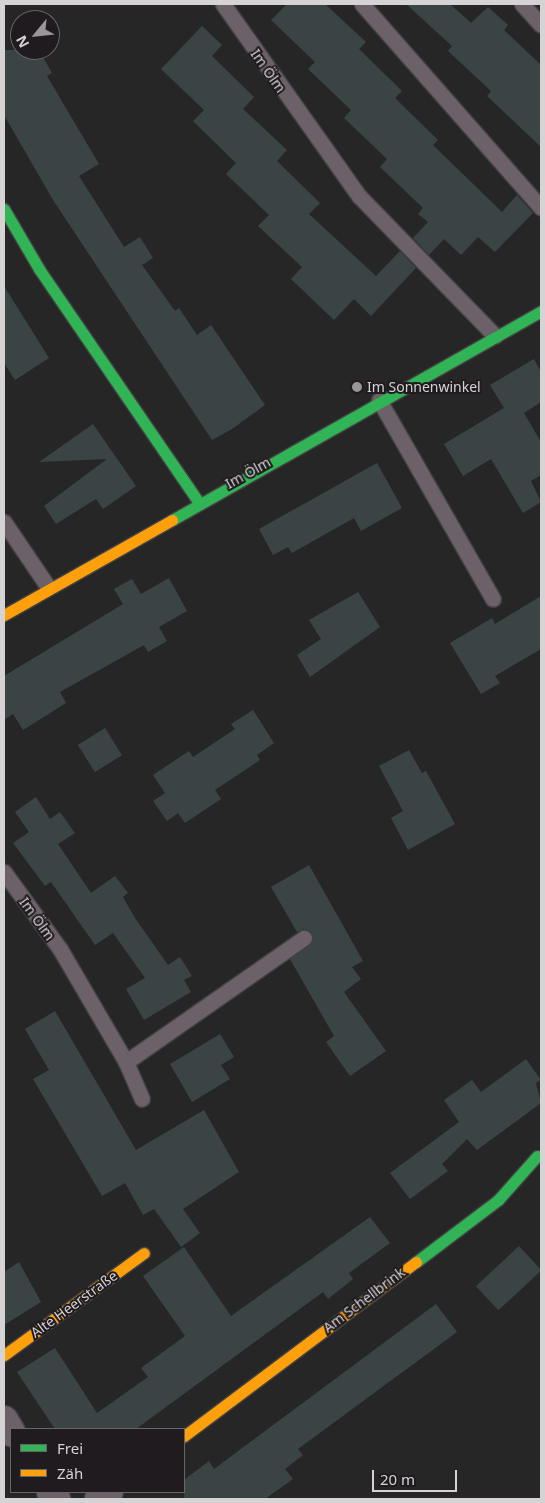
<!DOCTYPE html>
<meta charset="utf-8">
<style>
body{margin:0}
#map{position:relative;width:545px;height:1503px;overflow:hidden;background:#272627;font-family:"Noto Sans",sans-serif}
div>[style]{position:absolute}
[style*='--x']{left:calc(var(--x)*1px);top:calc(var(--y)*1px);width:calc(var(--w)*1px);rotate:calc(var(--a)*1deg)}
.building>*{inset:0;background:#3a4444;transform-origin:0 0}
.roads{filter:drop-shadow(1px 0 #434243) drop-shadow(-1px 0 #434243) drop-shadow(0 1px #434243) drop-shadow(0 -1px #434243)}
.lane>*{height:15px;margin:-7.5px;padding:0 7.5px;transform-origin:7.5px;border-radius:7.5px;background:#6c6069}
.street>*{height:28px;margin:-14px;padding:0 14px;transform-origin:14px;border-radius:14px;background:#6c6069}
.fast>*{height:11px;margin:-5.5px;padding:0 5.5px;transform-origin:5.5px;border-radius:5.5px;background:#30b455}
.slow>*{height:11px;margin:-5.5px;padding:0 5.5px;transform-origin:5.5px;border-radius:5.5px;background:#ff9f0a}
.dots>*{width:14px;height:14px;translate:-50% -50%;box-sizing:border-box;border:2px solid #1f1b1e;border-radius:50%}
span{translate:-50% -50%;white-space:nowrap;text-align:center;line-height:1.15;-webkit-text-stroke:4px #1f1b1e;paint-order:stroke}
.street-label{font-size:14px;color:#d6d3d5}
.poi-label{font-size:14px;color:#d6d3d5}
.left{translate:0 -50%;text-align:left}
.frame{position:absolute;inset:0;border:5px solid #d6d3d5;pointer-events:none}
.legend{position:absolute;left:10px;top:1428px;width:175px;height:65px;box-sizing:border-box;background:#1f1b1e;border:1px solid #686567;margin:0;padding:6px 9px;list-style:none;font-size:15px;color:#d6d3d5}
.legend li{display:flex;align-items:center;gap:10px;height:25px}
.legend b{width:25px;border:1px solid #686567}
.north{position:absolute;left:10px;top:10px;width:50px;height:50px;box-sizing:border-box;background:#1f1b1e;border:1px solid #686567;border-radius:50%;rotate:242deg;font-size:14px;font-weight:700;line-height:20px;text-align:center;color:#d6d3d5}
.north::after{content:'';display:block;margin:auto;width:18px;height:22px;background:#999698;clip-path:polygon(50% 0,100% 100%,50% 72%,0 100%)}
.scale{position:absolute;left:372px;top:1470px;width:85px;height:22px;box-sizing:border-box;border:2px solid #d6d3d5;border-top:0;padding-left:6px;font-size:15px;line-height:18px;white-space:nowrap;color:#d6d3d5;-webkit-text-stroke:4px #1f1b1e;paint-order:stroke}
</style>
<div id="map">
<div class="building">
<i style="clip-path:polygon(287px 4px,325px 4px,366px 42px,359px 49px,402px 91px,395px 98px,438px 140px,433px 145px,502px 212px,517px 195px,533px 213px,495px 252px,478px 237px,461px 255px,444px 239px,429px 255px,413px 238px,428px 222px,418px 214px,423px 208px,380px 167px,387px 159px,344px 118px,351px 110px,308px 69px,315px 62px,271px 20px)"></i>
<i style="clip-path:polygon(406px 4px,450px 4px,471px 23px,488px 7px,508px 25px,504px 30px,541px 65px,541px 147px,487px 96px,491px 91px,448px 51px,452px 46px)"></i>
<i style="clip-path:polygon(202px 26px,222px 45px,212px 56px,254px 97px,243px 109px,287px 150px,277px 161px,320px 203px,309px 214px,376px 276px,400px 251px,416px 268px,371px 316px,354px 299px,334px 320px,291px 279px,302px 267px,258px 226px,269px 215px,226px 174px,236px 163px,193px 121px,204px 110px,161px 69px)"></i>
<i style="clip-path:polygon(4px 50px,39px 50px,52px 73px,47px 76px,99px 164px,79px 176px,124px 247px,140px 237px,153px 258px,142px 265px,175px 311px,179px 308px,197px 335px,211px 325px,265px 405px,232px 429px,212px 440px,53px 200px,4px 115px)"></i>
<i style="clip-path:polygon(4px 286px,49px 358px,15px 380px,4px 363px)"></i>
<i style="clip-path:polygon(534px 359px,541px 372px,541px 402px,524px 413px,541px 442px,541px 475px,531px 481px,541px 502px,523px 513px,491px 459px,463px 476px,444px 444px,504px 408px,490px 385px)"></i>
<i style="clip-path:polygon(93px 424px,136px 486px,103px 509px,96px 499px,56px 524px,44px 506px,107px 459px,39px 462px)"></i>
<i style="clip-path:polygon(377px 463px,402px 508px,361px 531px,354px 518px,292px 553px,288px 547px,273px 555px,259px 529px)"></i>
<i style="clip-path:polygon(169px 578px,187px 611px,159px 627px,167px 641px,148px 652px,144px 645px,60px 692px,66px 703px,23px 730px,13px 714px,4px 720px,4px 676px,123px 604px,114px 589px,132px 579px,141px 594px)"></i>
<i style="clip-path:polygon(358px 592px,380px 627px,310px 677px,297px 655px,321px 639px,309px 620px)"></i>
<i style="clip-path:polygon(541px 596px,541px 649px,495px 676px,500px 683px,481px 694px,450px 643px,492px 618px,495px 624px)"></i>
<i style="clip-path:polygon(253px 710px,274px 743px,257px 755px,260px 760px,215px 790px,221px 799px,185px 823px,178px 813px,167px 821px,153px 801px,165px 793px,153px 775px,189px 751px,193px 757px,235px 729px,231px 724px)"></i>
<i style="left:105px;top:728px;width:32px;height:32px;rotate:58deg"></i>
<i style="clip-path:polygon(409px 750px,422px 773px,426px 771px,455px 824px,408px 850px,391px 818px,403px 811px,379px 766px)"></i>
<i style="clip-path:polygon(36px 797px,50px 819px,60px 812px,75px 833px,58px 844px,91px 893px,115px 876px,128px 893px,123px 897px,135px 918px,168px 965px,180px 957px,192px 976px,184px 980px,191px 992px,144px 1020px,126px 989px,145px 978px,113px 933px,95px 945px,51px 882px,45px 886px,13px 843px,29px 832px,15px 812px)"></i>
<i style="clip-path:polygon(309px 865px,363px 961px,352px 967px,361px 979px,344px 992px,386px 1051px,350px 1076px,326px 1042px,334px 1036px,290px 959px,312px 942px,312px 933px,304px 929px,297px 932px,271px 887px)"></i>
<i style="clip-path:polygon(55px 1011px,136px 1150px,204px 1110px,239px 1172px,183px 1209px,200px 1233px,181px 1247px,154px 1209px,143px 1215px,125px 1183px,102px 1196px,33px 1079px,49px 1070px,25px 1029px)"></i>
<i style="clip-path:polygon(220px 1034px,234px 1057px,221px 1065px,230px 1079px,192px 1102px,170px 1064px)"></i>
<i style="clip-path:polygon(526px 1059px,541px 1080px,536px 1083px,541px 1103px,477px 1150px,467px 1139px,442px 1164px,448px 1171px,410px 1199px,390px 1173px,459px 1122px,444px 1100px,472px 1080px,481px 1092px)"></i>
<i style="clip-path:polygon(370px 1217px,390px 1243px,349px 1273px,353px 1279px,328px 1299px,323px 1292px,136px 1429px,55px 1429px,17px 1372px,55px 1348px,97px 1413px,148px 1377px,141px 1368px,185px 1336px,143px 1276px,184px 1247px,231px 1316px)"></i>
<i style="left:519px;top:1246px;width:33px;height:59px;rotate:47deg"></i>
<i style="clip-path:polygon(19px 1262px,41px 1302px,4px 1325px,4px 1272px)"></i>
<i style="clip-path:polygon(436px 1304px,457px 1332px,298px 1449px,303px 1455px,285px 1469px,293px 1479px,265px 1499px,184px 1499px,184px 1480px,209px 1461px,214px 1469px)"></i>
</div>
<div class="roads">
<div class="lane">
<i style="--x:223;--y:4;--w:235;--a:54.7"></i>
<i style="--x:359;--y:196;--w:195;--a:45.8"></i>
<i style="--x:362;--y:4;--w:271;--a:48.7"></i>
<i style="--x:522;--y:4;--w:28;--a:48"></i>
<i style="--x:379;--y:400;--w:229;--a:60.2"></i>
<i style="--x:4;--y:522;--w:78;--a:55.9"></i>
<i style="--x:4;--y:872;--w:95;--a:54"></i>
<i style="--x:60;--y:949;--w:131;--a:59.7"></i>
<i style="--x:126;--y:1062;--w:217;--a:-34.9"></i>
<i style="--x:126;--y:1062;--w:40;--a:66.6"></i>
</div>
<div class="street">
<i style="--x:4;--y:1420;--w:14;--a:60"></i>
<i style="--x:51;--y:1492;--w:9;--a:54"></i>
<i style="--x:99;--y:1499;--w:12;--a:-35"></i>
</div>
<div class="fast">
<i style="--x:4;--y:209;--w:69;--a:59.7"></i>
<i style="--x:39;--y:269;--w:281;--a:55.6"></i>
<i style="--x:172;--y:520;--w:424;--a:-29.5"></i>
<i style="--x:416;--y:1262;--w:103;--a:-37.1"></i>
<i style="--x:498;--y:1200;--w:59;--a:-48.4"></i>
</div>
<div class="slow">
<i style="--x:4;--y:615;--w:193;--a:-29.5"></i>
<i style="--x:4;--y:1355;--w:173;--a:-36.1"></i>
<i style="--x:184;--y:1436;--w:290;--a:-36.9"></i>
</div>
</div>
<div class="dots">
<i style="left:357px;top:387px;background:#999698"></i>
</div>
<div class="street-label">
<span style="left:268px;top:71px;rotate:55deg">Im Ölm</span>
<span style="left:248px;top:473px;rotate:-29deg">Im Ölm</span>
<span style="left:37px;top:919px;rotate:54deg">Im Ölm</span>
<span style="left:364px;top:1300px;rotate:-37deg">Am Schellbrink</span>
<span style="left:74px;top:1304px;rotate:-36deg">Alte Heerstraße</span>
</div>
<div class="poi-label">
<span class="left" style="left:367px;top:387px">Im Sonnenwinkel</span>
</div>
<div class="frame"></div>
<ul class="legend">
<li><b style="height:6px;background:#30b455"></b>Frei</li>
<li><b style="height:6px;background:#ff9f0a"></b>Zäh</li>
</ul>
<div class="north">N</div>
<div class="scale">20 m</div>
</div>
